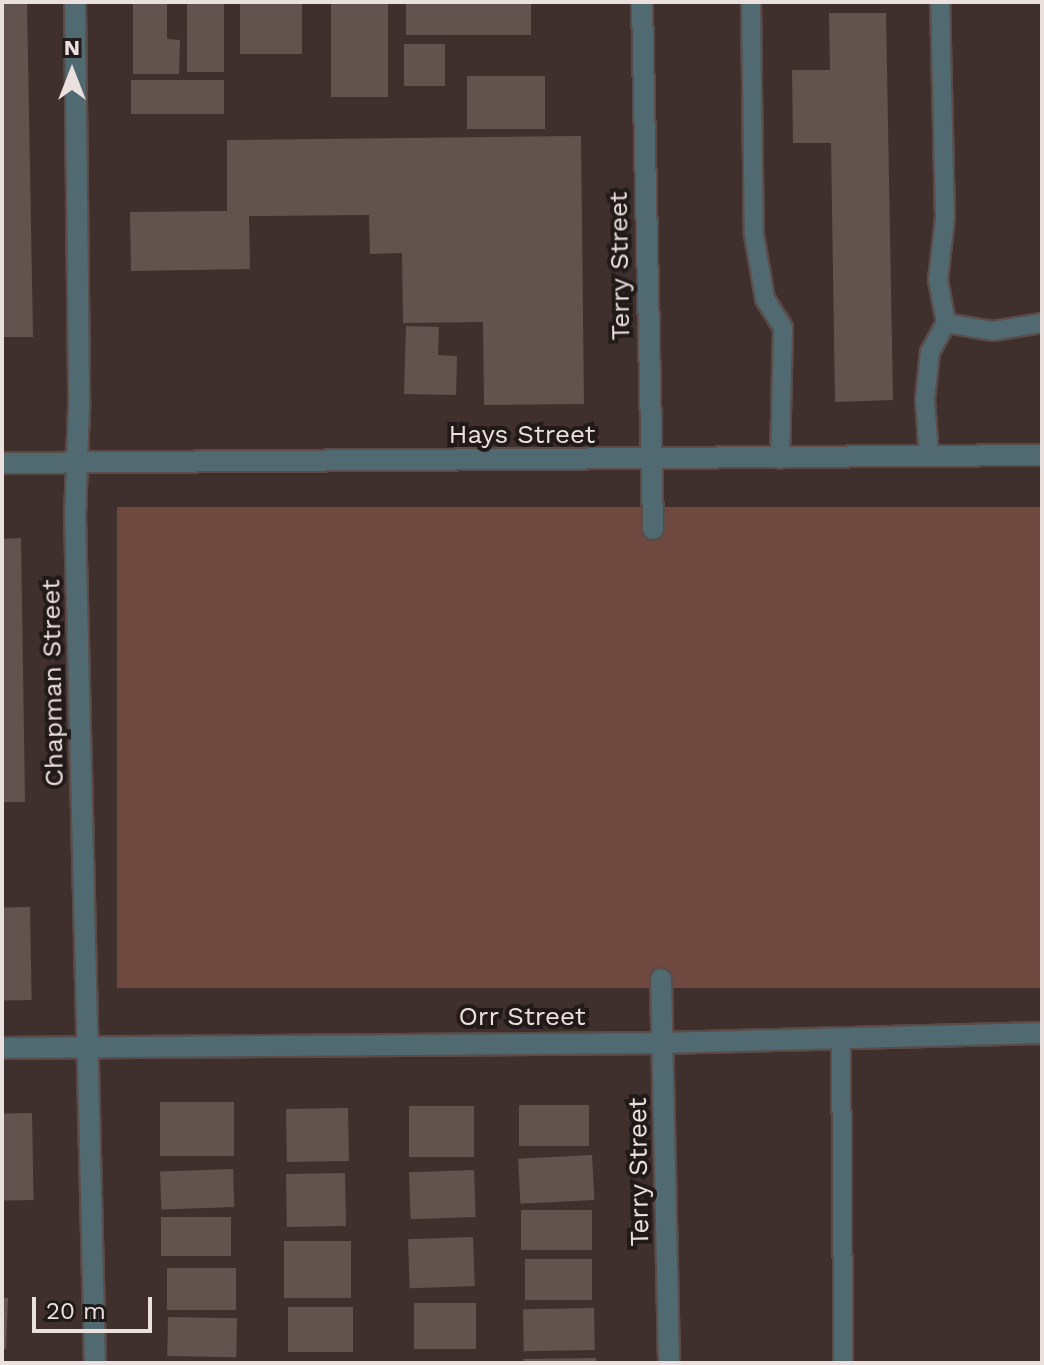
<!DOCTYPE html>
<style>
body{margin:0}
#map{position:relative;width:1044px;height:1365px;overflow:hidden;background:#3f302d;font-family:"Work Sans",sans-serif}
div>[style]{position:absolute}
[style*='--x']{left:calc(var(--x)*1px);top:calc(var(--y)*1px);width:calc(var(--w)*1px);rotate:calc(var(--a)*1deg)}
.green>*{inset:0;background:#6f4940;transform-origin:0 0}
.building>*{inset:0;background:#63534f;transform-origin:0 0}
.roads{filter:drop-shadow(2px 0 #5a4c49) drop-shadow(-2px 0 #5a4c49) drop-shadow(0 2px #5a4c49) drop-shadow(0 -2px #5a4c49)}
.service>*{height:18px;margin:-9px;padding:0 9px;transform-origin:9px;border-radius:9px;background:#516a71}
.minor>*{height:20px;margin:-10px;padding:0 10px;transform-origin:10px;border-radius:10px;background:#516a71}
.tertiary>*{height:20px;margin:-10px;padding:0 10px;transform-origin:10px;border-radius:10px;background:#516a71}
span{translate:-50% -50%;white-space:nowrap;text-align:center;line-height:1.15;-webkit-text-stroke:8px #211a19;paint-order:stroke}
.street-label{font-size:26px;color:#eae0de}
.frame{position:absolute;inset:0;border:4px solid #eae0de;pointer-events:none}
.north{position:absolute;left:32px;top:32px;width:80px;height:80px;-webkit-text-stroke:6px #211a19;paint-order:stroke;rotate:0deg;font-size:22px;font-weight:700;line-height:32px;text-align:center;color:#eae0de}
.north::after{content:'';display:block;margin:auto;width:28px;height:36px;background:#eae0de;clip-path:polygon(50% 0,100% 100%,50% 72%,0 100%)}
.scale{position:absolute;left:32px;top:1297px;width:120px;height:36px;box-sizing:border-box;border:4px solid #eae0de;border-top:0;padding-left:10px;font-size:24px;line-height:28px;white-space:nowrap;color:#eae0de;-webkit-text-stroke:6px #211a19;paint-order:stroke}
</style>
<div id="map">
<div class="green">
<i style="left:1042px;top:507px;width:481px;height:925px;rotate:90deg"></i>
</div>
<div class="building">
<i style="clip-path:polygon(2px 2px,27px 2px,33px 337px,2px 337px)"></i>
<i style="clip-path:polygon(133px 2px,167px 2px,167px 39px,180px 40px,179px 74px,133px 74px)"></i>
<i style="left:187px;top:2px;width:37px;height:70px"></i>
<i style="left:240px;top:2px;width:62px;height:52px"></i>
<i style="left:331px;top:2px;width:57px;height:95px"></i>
<i style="left:406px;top:2px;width:125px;height:33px"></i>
<i style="clip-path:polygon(829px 13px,886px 13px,893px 400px,835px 402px,831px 143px,793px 143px,792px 70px,830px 70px)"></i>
<i style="left:404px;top:44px;width:41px;height:42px"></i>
<i style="left:467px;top:76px;width:78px;height:53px"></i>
<i style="left:224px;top:80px;width:34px;height:93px;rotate:90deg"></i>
<i style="clip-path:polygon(581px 136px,584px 404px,484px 405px,483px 322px,403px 323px,402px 253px,370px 254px,369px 215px,249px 216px,250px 269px,131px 271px,130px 212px,227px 211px,227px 140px)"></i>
<i style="clip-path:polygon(406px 326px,439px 327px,438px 355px,457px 356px,456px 395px,404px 394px)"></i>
<i style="clip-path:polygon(21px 538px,25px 802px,2px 802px,2px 539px)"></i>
<i style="left:30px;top:907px;width:93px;height:28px;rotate:89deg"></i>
<i style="left:160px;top:1102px;width:74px;height:54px"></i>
<i style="left:519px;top:1105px;width:70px;height:41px"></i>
<i style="left:409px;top:1106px;width:65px;height:51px"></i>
<i style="left:348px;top:1108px;width:53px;height:62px;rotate:89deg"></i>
<i style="left:32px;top:1113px;width:87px;height:30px;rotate:89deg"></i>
<i style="left:592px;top:1155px;width:45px;height:74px;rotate:87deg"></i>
<i style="left:233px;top:1169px;width:38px;height:73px;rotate:88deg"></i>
<i style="left:474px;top:1170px;width:47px;height:65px;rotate:88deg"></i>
<i style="left:345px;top:1173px;width:53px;height:59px;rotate:89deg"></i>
<i style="left:521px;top:1210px;width:71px;height:40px"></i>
<i style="left:161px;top:1217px;width:70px;height:39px"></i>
<i style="left:473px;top:1237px;width:49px;height:65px;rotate:88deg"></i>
<i style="left:284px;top:1241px;width:67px;height:57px"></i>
<i style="left:525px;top:1259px;width:67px;height:41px"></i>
<i style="left:167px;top:1268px;width:69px;height:42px"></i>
<i style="clip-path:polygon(2px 1298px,8px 1298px,6px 1349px,2px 1349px)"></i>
<i style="left:476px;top:1303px;width:46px;height:62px;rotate:90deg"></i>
<i style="left:288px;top:1307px;width:65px;height:45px"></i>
<i style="left:594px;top:1308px;width:42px;height:71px;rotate:89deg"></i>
<i style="left:168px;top:1317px;width:69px;height:39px;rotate:1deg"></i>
<i style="clip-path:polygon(596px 1358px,597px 1363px,524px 1363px,523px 1359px)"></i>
</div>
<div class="roads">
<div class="service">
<i style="--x:751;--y:2;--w:233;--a:89.3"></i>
<i style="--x:754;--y:235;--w:65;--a:80.2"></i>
<i style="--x:765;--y:299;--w:34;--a:58"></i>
<i style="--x:783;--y:328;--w:131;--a:91.3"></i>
<i style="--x:946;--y:323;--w:48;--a:9.7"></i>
<i style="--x:993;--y:331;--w:50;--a:-9.3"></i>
<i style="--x:929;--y:457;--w:57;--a:-94"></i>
<i style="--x:925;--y:400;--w:48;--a:-84.1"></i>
<i style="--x:930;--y:352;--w:33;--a:-61"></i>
<i style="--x:946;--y:323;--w:44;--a:-100.5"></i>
<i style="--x:938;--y:280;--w:62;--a:-83.6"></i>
<i style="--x:945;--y:218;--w:216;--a:-91.3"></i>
<i style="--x:841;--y:1038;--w:325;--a:89.6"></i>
</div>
<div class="minor">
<i style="--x:75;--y:2;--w:406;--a:89.4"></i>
<i style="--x:79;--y:408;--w:107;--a:92.1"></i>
<i style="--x:75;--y:515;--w:848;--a:88.65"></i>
<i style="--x:642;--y:2;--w:527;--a:88.8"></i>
<i style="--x:661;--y:979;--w:384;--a:88.8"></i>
<i style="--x:2;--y:1048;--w:660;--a:-0.43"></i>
<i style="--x:662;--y:1043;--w:380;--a:-1.5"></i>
</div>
<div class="tertiary">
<i style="--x:2;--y:463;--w:1040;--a:-0.44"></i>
</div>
</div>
<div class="street-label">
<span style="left:620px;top:266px;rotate:-91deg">Terry Street</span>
<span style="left:522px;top:435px">Hays Street</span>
<span style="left:53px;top:683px;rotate:-91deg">Chapman Street</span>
<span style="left:522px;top:1017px">Orr Street</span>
<span style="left:639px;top:1172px;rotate:-91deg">Terry Street</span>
</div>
<div class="frame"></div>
<div class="north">N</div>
<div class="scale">20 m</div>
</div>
